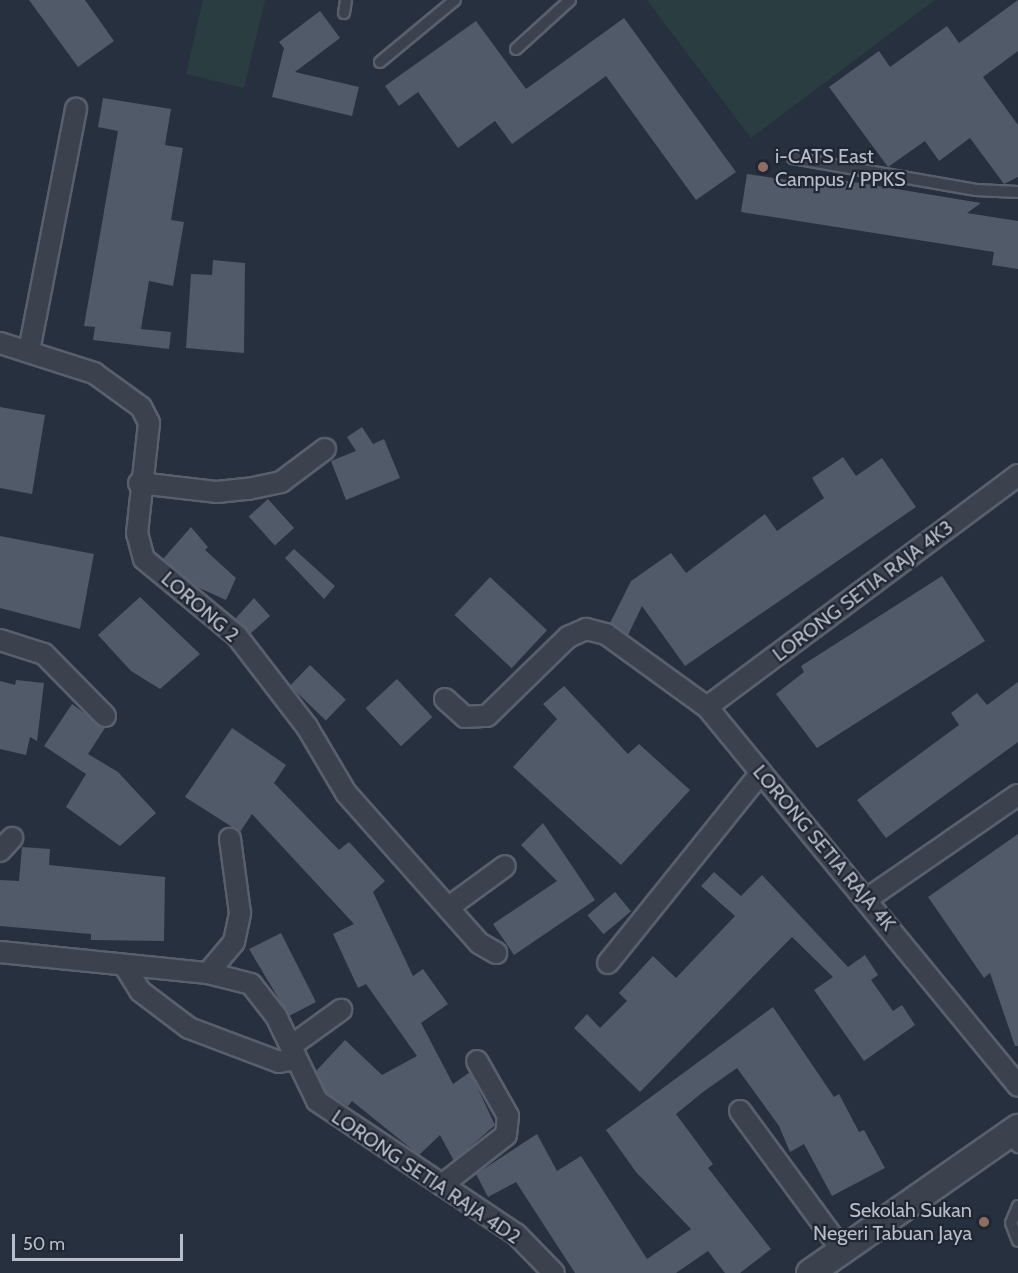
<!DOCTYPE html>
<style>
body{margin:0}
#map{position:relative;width:1018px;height:1273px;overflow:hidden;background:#27303e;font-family:Cabin,sans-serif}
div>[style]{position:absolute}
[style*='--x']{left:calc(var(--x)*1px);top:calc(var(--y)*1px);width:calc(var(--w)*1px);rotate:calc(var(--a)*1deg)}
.green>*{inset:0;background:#2a3d40}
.building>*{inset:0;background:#505a69;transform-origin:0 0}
.roads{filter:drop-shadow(2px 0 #59606c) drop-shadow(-2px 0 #59606c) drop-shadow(0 2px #59606c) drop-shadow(0 -2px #59606c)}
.service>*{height:10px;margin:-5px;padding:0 5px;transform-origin:5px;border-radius:5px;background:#3b424e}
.minor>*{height:20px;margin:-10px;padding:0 10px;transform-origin:10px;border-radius:10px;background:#3b424e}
.tertiary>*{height:26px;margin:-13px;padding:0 13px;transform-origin:13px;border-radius:13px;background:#3b424e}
.dots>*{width:16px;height:16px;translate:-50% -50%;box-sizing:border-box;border:3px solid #202733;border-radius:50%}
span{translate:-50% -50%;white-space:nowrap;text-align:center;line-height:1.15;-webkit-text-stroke:4.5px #202733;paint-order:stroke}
.poi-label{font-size:20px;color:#b7bdc9}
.left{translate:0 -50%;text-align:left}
.right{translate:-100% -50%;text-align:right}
.street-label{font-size:20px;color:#b7bdc9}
.scale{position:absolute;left:12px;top:1234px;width:171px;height:27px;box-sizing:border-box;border:3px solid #b7bdc9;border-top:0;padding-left:8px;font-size:18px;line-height:21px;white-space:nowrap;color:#b7bdc9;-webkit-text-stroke:4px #202733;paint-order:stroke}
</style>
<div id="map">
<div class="green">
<i style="clip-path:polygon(203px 0,265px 0,244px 88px,186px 74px)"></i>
<i style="clip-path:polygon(647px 0,935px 0,751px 138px)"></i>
</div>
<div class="building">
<i style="clip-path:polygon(29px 0,85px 0,114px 41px,78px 67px)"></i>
<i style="clip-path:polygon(1018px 0,1018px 51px,983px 77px,1018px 125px,1018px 177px,1004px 184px,970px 138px,939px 161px,925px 141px,888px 167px,829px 87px,879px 51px,890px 67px,947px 26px,959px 43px)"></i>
<i style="clip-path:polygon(320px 11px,340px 38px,295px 72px,359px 87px,352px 116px,272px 97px,284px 48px,279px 42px)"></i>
<i style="clip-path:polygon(624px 18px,736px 172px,696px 200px,606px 76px,512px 144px,495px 121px,458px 148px,418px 92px,399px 106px,385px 86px,476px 21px,526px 89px)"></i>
<i style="clip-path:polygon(103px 98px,171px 109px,165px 145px,183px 148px,171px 220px,184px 222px,173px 286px,149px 281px,141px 329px,171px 332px,169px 349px,93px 340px,95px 327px,84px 326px,118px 131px,98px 127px)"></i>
<i style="clip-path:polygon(747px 174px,829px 186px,830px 178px,981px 203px,967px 213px,1018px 221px,1018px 269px,992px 265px,994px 252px,741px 212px)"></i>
<i style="clip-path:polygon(213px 260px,245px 263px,244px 353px,186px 348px,191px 274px,212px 275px)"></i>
<i style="clip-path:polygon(0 407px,45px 415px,32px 494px,0 488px)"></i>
<i style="clip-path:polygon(362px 427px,373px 444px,384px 439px,400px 478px,346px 500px,331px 461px,356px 451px,347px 437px)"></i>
<i style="clip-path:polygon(843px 457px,856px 476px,882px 458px,916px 507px,685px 666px,642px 606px,628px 635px,610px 623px,631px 581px,671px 553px,686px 573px,765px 514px,777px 531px,824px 498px,812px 478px)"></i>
<i style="left:268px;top:499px;width:39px;height:26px;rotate:48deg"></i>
<i style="clip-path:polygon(191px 527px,208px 547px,205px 550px,236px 578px,226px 600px,197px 587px,163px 559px)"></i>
<i style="clip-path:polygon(0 536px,94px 554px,80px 629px,0 608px)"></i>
<i style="clip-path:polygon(294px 549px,335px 586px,324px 599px,285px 558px)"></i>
<i style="clip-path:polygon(942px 576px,985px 641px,817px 748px,776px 694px,804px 672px,801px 666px)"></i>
<i style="left:490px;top:577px;width:78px;height:52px;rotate:43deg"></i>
<i style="clip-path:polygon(140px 597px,200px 654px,160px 689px,131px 671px,98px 635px)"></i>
<i style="clip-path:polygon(254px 598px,270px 616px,250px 634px,235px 619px)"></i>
<i style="left:310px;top:665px;width:50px;height:29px;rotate:44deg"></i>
<i style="left:397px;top:679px;width:52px;height:43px;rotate:47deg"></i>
<i style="clip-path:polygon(16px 680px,44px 683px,37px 741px,30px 737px,26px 755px,0 749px,0 681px,15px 685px)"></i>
<i style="clip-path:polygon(1018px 682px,1018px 742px,886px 838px,857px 800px,959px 725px,951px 713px,977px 693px,987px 705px)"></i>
<i style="clip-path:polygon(564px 686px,628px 754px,639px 744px,690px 790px,621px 865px,513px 767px,557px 719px,543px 704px)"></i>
<i style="clip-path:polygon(72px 704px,105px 728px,88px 754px,118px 772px,156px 813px,120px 846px,66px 807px,86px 774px,44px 746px)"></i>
<i style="clip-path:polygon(232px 728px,286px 765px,274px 783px,339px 850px,349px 842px,385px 881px,373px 892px,413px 976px,423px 969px,448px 1004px,421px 1023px,453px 1084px,470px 1072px,495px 1125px,454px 1161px,440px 1135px,419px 1155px,352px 1101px,348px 1106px,326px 1093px,316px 1071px,345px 1040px,382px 1075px,417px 1056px,366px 984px,358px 988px,333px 934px,354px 924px,252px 814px,240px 832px,185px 797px)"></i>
<i style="clip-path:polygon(543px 823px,595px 900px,514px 955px,493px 924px,557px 881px,521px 845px)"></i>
<i style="clip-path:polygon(1018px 834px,1018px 1046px,1015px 1046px,990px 973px,984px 978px,928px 897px)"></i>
<i style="clip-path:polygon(22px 847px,50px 849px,49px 865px,165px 877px,164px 941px,91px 940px,91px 934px,0 926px,0 880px,19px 881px)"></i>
<i style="clip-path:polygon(714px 872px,741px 896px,762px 875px,848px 967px,865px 955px,878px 975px,871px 980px,893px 1011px,902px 1005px,915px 1025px,864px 1061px,814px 990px,833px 977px,792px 937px,640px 1092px,574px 1028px,587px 1014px,600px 1028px,627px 1001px,619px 993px,653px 956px,676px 978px,735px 916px,701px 886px)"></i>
<i style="left:615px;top:892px;width:25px;height:36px;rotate:50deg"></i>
<i style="clip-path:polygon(281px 933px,316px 1002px,289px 1016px,249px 949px)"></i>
<i style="clip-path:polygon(773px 1007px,834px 1097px,839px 1094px,859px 1132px,864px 1130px,885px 1168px,832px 1196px,804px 1144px,790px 1152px,779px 1126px,737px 1068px,703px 1092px,676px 1114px,713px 1164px,708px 1168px,771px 1249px,740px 1273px,725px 1273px,708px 1251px,676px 1273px,575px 1273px,516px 1182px,488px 1197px,476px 1174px,537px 1134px,557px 1171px,581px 1156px,647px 1259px,691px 1229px,636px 1172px,606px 1130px)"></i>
</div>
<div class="roads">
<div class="service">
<i style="--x:344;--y:13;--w:13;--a:-81"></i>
<i style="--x:516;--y:49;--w:73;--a:-42.2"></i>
<i style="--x:380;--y:62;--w:97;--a:-39.6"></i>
<i style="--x:793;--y:158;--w:186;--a:9.9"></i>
<i style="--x:976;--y:190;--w:42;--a:2.7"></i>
<i style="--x:1005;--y:1135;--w:18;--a:43"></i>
<i style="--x:1018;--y:1206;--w:18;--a:112"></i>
<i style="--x:1011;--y:1223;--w:19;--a:69"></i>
</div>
<div class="minor">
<i style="--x:0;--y:343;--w:99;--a:17.7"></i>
<i style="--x:94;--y:373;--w:58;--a:35.9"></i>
<i style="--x:141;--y:407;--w:18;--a:63"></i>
<i style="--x:149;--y:423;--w:111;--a:96.2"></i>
<i style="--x:137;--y:533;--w:27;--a:75"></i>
<i style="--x:144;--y:559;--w:121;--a:39.6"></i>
<i style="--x:237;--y:636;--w:115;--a:52.4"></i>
<i style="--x:307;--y:727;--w:77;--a:59.4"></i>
<i style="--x:346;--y:793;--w:200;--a:48.4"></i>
<i style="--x:479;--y:943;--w:20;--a:30"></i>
<i style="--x:29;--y:351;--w:247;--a:-79"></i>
<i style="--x:139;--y:483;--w:79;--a:6.6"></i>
<i style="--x:217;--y:492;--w:31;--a:-6"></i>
<i style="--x:248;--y:489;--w:34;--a:-12"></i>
<i style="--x:281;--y:482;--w:55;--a:-36.9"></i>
<i style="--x:0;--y:640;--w:46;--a:17.7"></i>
<i style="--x:44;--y:654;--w:87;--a:45.5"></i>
<i style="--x:445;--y:699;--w:27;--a:42"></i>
<i style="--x:465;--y:717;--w:22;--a:-3"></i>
<i style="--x:487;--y:716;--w:113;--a:-44.3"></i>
<i style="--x:568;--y:637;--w:20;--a:-24"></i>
<i style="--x:586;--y:629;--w:21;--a:14"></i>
<i style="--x:606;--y:634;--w:125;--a:35.9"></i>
<i style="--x:707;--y:707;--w:490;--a:50.6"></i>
<i style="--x:707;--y:707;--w:388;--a:-36.7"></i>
<i style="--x:0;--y:851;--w:18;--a:-47"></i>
<i style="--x:867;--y:899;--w:183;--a:-34.6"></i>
<i style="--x:449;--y:907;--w:69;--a:-36.2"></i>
<i style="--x:0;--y:952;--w:209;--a:5.8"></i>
<i style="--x:208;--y:973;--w:44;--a:14.3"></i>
<i style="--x:251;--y:984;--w:41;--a:52"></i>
<i style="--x:276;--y:1016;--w:94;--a:64.2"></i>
<i style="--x:317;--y:1101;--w:239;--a:33.8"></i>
<i style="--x:516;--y:1234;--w:54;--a:45.7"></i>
<i style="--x:608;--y:963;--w:244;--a:-51.2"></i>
<i style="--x:124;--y:965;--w:31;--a:58"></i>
<i style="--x:140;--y:991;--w:61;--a:37.1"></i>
<i style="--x:189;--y:1028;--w:96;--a:20.7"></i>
<i style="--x:279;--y:1062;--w:17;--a:-10"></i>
<i style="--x:208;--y:973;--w:40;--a:-50"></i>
<i style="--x:234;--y:942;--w:30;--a:-78"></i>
<i style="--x:240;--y:913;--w:75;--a:-97.7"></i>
<i style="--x:291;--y:1046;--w:62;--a:-35.8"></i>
<i style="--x:740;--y:1111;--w:174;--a:53.7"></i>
<i style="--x:442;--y:1185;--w:81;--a:-38"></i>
<i style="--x:506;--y:1135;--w:19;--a:-84"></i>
<i style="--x:508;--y:1116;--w:63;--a:-119.4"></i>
</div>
<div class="tertiary">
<i style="--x:810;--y:1273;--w:254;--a:-34.9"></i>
</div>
</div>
<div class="dots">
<i style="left:763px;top:167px;background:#8d6e63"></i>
<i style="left:984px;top:1222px;background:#8d6e63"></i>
</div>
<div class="poi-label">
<span class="left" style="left:775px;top:168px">i-CATS East<br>Campus / PPKS</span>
<span class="right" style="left:972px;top:1222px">Sekolah Sukan<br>Negeri Tabuan Jaya</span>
</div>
<div class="street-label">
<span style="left:863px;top:591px;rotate:-37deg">LORONG SETIA RAJA 4K3</span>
<span style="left:200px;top:607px;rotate:41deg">LORONG 2</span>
<span style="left:824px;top:848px;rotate:50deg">LORONG SETIA RAJA 4K</span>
<span style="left:426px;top:1177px;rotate:34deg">LORONG SETIA RAJA 4D2</span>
</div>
<div class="scale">50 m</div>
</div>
